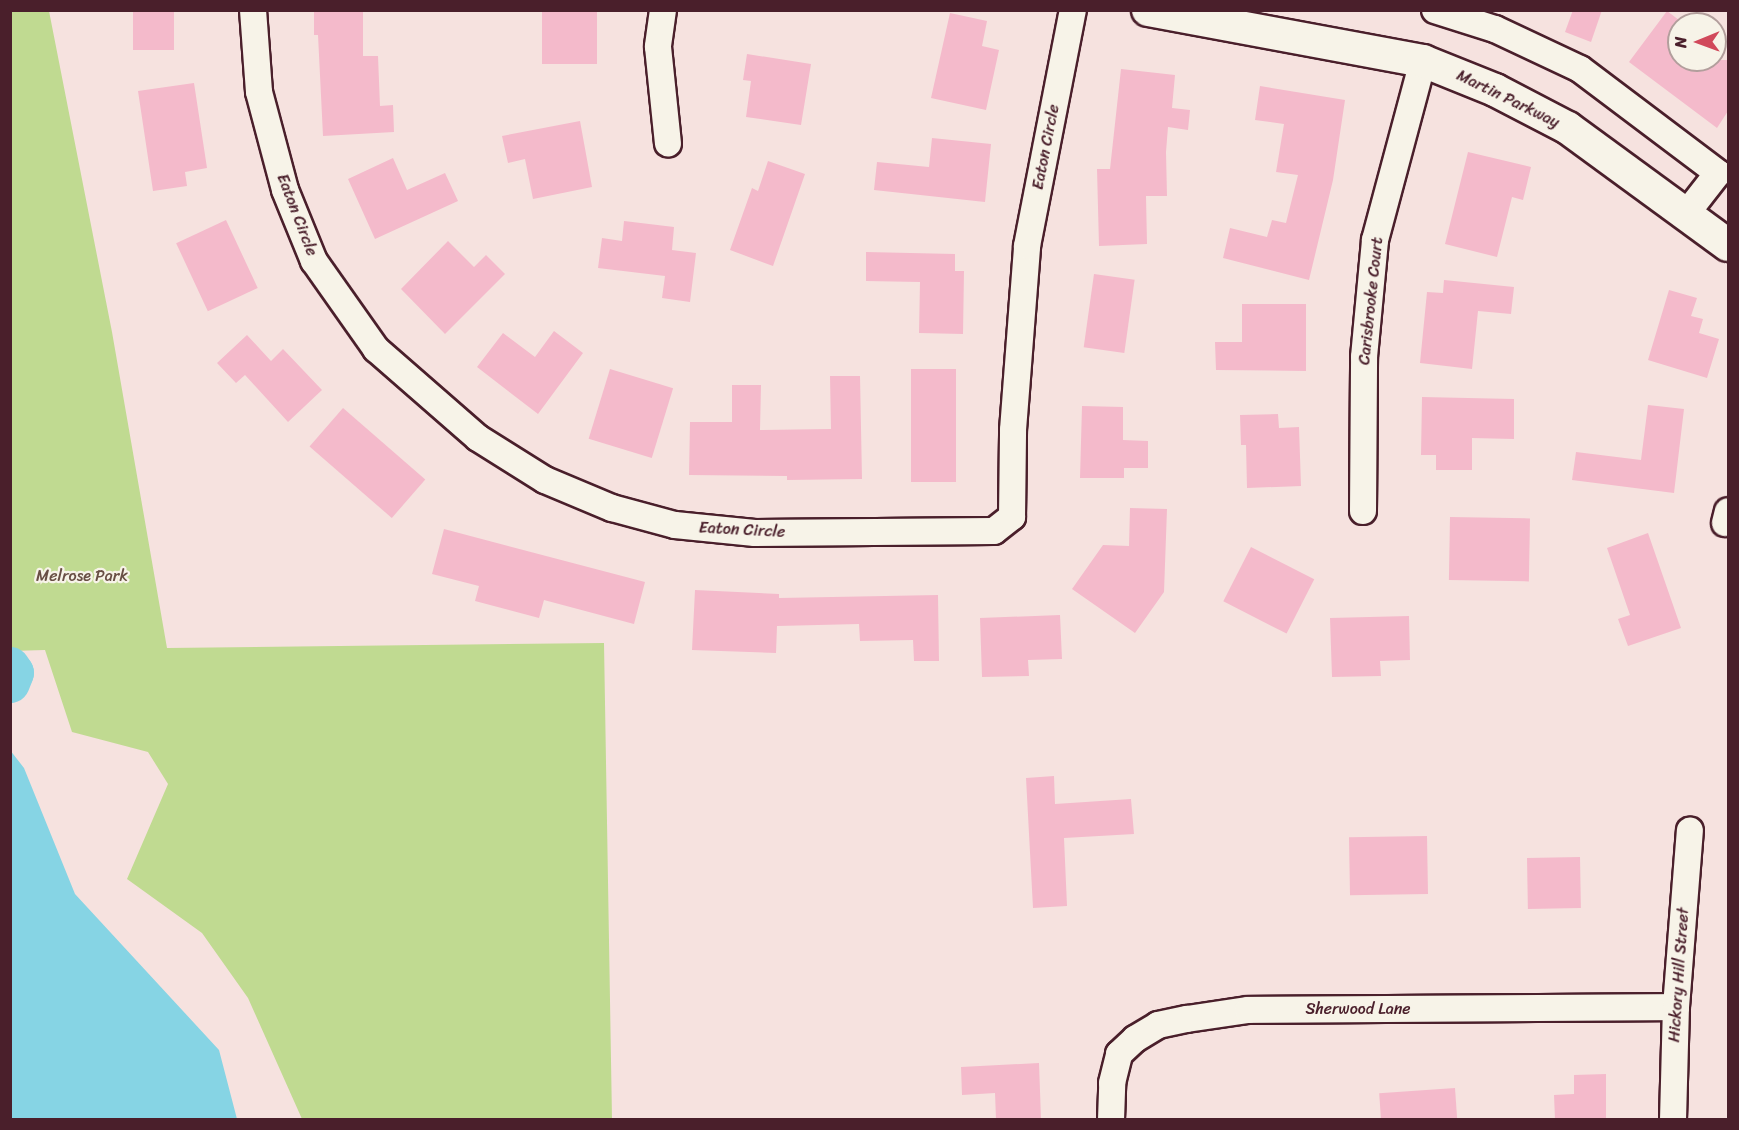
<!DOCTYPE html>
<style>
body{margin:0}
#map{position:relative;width:1739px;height:1130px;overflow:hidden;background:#f6e2df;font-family:Sriracha,sans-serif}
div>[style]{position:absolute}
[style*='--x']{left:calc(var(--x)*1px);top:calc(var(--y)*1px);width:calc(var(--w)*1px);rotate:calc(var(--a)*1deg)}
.green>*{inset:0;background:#c0da91}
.water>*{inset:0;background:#86d4e4}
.river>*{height:40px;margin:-20px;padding:0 20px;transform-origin:20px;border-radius:20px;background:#86d4e4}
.building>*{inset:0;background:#f4bacb;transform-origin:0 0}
.roads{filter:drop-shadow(2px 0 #4a1f2b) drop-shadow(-2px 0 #4a1f2b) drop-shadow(0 2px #4a1f2b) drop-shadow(0 -2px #4a1f2b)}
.minor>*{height:26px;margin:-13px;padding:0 13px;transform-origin:13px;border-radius:13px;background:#f7f3e8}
.tertiary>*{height:32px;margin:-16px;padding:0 16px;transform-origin:16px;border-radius:16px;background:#f7f3e8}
span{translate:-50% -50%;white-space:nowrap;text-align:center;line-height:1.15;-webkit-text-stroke:4.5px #f7f3e8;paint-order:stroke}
.street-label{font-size:16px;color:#4a1f2b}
.park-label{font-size:16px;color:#684e44}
.frame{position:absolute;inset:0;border:12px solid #4a1f2b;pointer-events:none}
.north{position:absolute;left:1667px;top:12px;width:60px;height:60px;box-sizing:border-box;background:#f7f3e8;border:2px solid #b29e9c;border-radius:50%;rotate:269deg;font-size:16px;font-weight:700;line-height:24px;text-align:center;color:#4a1f2b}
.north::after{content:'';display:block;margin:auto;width:21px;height:27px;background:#d1495b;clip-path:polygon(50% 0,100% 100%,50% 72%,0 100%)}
</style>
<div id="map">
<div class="green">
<i style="clip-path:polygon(10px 11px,49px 11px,112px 332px,167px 648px,604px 643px,612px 1119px,302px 1119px,248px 998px,202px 933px,127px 879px,168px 784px,148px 752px,72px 732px,45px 650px,11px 651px)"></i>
</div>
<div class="water">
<i style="clip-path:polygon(10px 750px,24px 768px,75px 894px,219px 1050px,237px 1119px,11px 1119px)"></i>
</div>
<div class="river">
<i style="--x:10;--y:667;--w:7;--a:56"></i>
<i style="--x:14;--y:673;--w:11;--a:112"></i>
</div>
<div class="building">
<i style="left:133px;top:10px;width:41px;height:40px"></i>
<i style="clip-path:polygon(314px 10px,363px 10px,363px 56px,378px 56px,380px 106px,393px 105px,394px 132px,323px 136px,318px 35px,314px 35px)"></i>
<i style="left:542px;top:10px;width:55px;height:54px"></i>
<i style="clip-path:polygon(1573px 10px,1602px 10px,1591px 42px,1565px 32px)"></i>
<i style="clip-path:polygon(1667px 11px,1679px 20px,1679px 60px,1728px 60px,1728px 111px,1717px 128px,1629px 62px)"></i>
<i style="clip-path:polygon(950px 13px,987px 21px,982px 46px,999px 50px,986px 110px,931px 98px)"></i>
<i style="clip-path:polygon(747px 54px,811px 64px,801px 125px,746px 117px,751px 81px,743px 80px)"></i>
<i style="clip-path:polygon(1121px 69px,1175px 75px,1172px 108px,1190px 110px,1188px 130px,1168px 127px,1166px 152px,1167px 196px,1146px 196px,1147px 244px,1099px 246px,1097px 169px,1110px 169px)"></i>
<i style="clip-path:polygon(194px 83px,207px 168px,185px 172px,187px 186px,153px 191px,138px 91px)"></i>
<i style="clip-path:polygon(1260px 86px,1345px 100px,1333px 180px,1309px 280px,1223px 258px,1230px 228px,1267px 237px,1272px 220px,1286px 223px,1298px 175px,1276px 172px,1284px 124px,1255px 120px)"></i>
<i style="clip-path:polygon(580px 121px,592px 187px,533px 199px,525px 159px,508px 163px,502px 136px)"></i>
<i style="clip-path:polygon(932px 138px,991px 144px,985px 202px,874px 190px,877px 162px,929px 167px)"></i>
<i style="clip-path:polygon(1468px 152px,1531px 167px,1523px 200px,1512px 197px,1497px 257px,1445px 244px)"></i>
<i style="clip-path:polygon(393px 158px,407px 190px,445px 173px,458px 201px,375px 239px,348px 179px)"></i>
<i style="clip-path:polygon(768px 161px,805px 174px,773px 266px,730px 250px,752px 188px,758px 191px)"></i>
<i style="left:226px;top:220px;width:75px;height:55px;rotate:65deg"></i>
<i style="clip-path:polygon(624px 221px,674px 227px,672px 250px,696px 253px,690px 302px,662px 298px,665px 276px,598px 268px,602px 238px,622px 241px)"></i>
<i style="clip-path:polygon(448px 241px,474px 267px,486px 255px,505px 274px,445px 334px,401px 289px)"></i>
<i style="clip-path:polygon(866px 252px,955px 254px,955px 271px,964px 271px,963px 334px,919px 333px,920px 282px,866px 281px)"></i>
<i style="left:1094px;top:274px;width:41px;height:74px;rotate:8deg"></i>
<i style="clip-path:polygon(1444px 280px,1514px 287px,1511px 314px,1478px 311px,1472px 369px,1420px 363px,1427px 292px,1443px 293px)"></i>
<i style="clip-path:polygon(1669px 290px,1697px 298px,1691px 316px,1703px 319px,1699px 333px,1719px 339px,1707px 378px,1648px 360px)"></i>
<i style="clip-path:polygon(1242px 304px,1306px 304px,1306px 371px,1216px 370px,1215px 342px,1242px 342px)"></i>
<i style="clip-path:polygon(554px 331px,583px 353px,538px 414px,477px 367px,503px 333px,535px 357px)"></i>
<i style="clip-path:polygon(247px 335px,271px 361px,283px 349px,322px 390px,288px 422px,245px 375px,236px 383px,217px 363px)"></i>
<i style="left:610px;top:369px;width:66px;height:73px;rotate:17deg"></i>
<i style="left:911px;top:369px;width:45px;height:113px"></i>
<i style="clip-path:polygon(830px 376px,860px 376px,862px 479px,787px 480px,787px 476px,689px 475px,690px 422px,732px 422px,732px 385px,761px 385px,760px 430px,831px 429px)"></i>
<i style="clip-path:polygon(1422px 397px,1514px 399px,1514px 439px,1472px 438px,1472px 470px,1436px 470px,1436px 455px,1421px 455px)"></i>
<i style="clip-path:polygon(1648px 405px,1684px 409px,1674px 493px,1572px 480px,1576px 452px,1641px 460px)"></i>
<i style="clip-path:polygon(1082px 406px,1123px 407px,1123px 440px,1148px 441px,1148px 468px,1124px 468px,1124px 478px,1080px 478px)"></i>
<i style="left:343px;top:408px;width:109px;height:51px;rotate:41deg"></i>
<i style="clip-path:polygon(1278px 414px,1279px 428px,1299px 427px,1301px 486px,1247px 488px,1246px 445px,1241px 445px,1240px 415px)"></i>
<i style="clip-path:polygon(1130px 508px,1167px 509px,1164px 592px,1135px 633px,1072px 589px,1103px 545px,1129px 546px)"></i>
<i style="left:1450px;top:517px;width:80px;height:63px;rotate:1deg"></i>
<i style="clip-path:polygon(444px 529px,645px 582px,634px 624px,544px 600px,539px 618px,475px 601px,479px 586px,432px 574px)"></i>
<i style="clip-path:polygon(1648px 533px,1681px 628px,1628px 646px,1618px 619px,1630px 615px,1607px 548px)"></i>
<i style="left:1251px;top:547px;width:71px;height:61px;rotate:27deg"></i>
<i style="clip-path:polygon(695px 590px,779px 594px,779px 598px,938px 595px,939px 661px,914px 661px,913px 640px,860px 641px,859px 624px,777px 626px,776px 653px,692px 650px)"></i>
<i style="clip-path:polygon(1060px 615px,1062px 659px,1028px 660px,1029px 676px,982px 677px,980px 618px)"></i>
<i style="clip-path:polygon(1409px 616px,1410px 660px,1380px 661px,1381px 676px,1332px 677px,1330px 618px)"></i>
<i style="clip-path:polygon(1054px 776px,1055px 804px,1131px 799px,1134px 834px,1064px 838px,1067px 906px,1033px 908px,1026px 778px)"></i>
<i style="left:1427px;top:836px;width:58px;height:78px;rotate:89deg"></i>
<i style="left:1580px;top:857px;width:51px;height:53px;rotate:89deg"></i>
<i style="clip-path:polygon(1039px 1063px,1041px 1119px,996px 1119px,995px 1093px,962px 1095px,961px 1067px)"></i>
<i style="clip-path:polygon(1606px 1074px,1606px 1119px,1555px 1119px,1554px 1095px,1574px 1094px,1574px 1075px)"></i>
<i style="left:1455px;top:1088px;width:31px;height:76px;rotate:86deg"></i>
</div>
<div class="roads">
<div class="minor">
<i style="--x:253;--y:10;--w:82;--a:85.8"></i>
<i style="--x:259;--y:92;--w:101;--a:75.1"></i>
<i style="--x:285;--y:190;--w:77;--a:67.8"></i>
<i style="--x:314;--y:261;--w:108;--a:54.8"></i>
<i style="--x:376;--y:349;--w:135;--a:41.1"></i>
<i style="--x:478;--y:438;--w:79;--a:32.1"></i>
<i style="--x:545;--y:480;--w:73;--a:22.7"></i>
<i style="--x:612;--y:508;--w:65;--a:15.1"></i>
<i style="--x:675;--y:525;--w:80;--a:5.7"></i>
<i style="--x:755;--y:533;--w:239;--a:-0.5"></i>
<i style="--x:994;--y:531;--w:23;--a:-38"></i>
<i style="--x:1012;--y:517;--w:87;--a:-89.3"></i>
<i style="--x:1013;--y:430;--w:185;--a:-85.6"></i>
<i style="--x:1027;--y:246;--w:240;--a:-79"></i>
<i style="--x:663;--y:10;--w:37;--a:98"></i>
<i style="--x:658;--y:47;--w:97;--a:84.1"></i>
<i style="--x:1435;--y:10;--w:63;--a:17.6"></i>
<i style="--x:1495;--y:29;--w:94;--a:25.2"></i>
<i style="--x:1580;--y:69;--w:173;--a:37"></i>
<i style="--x:1718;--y:173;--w:52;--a:128"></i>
<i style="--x:1363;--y:511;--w:154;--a:-89.6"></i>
<i style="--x:1364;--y:357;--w:118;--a:-84.6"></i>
<i style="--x:1375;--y:240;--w:185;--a:-75"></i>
<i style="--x:1725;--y:523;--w:12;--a:-76"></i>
<i style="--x:1111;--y:1120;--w:37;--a:-88"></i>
<i style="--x:1112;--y:1083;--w:30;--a:-76"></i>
<i style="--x:1119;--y:1054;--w:22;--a:-43"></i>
<i style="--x:1135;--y:1039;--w:27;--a:-31"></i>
<i style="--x:1158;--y:1025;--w:30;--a:-12"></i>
<i style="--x:1187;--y:1019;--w:62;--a:-8.4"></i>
<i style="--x:1248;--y:1010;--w:428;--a:-0.4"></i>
<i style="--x:1673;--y:1120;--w:113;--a:-88.5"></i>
<i style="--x:1676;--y:1007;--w:177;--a:-85.5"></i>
</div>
<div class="tertiary">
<i style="--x:1148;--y:10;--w:280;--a:10.5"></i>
<i style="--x:1423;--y:61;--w:78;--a:21.9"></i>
<i style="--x:1495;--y:90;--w:82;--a:27.5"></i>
<i style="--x:1568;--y:128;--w:198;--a:36.2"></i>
</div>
</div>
<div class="street-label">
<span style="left:1508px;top:99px;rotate:26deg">Martin Parkway</span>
<span style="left:1046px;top:147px;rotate:-79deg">Eaton Circle</span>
<span style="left:297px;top:215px;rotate:69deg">Eaton Circle</span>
<span style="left:1371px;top:301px;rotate:-84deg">Carisbrooke Court</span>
<span style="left:742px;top:530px;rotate:3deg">Eaton Circle</span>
<span style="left:1679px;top:975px;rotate:-86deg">Hickory Hill Street</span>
<span style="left:1358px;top:1009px">Sherwood Lane</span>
</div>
<div class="park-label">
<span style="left:82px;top:576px">Melrose Park</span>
</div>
<div class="frame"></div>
<div class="north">N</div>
</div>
